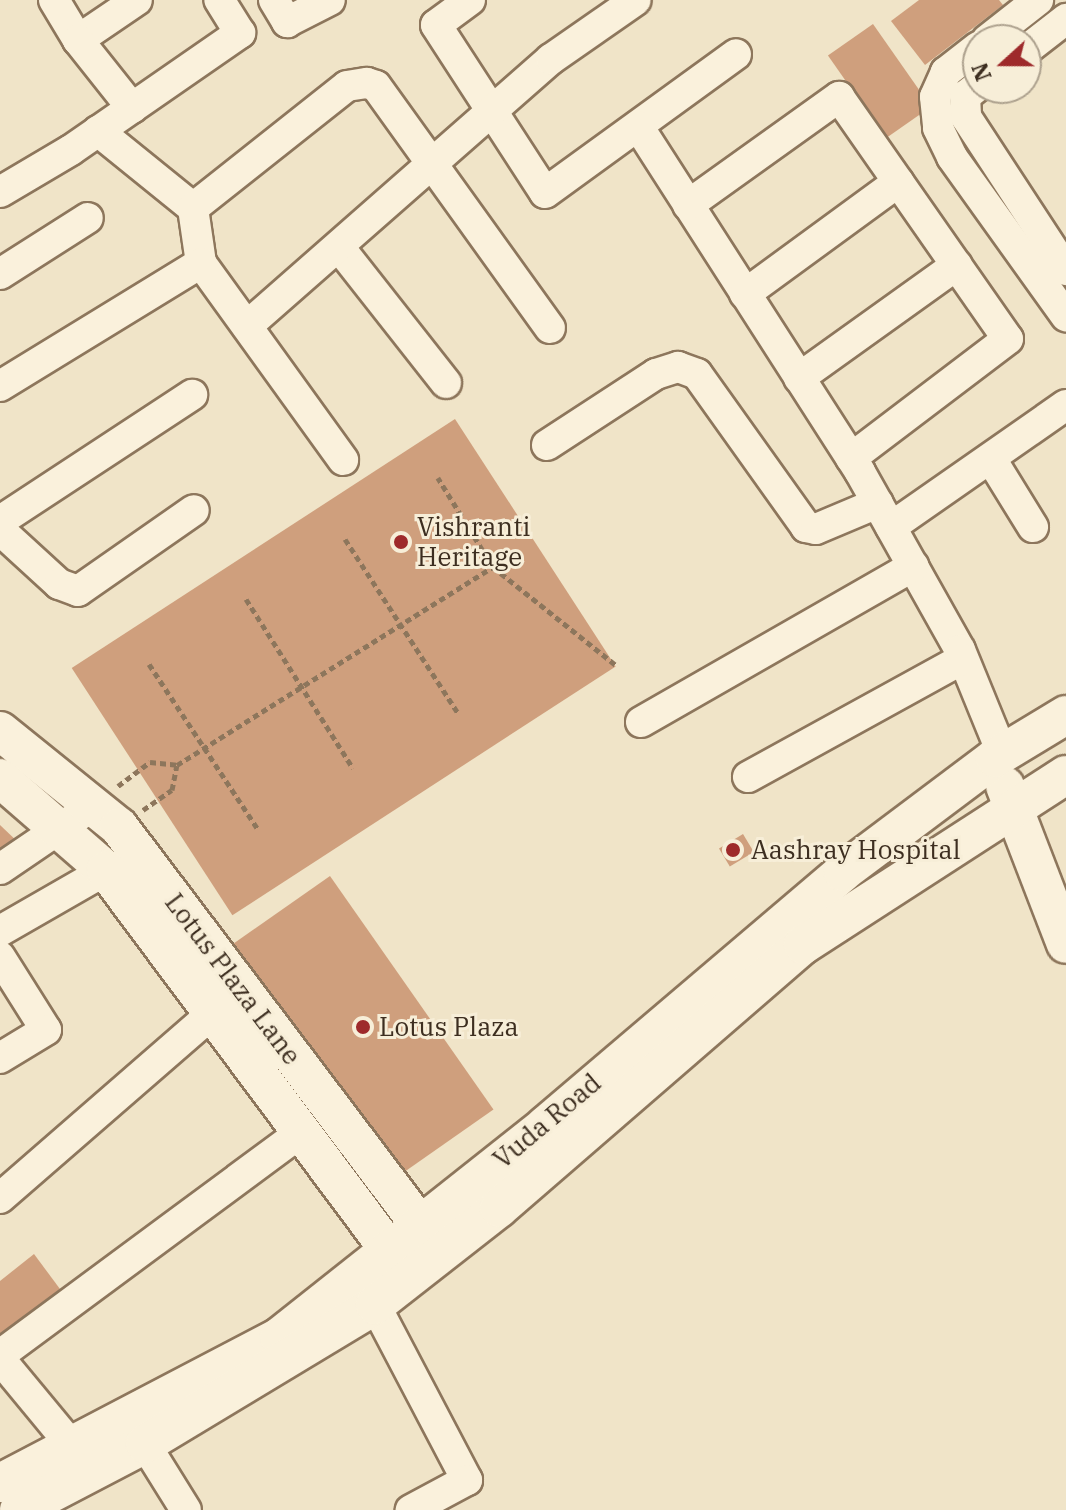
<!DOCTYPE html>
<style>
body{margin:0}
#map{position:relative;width:1066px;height:1510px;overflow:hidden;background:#f0e4c8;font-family:"IBM Plex Serif",serif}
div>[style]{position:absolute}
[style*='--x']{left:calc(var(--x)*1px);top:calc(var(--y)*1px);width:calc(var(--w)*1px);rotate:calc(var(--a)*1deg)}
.building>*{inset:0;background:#cf9f7d;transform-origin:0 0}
.path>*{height:5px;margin-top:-2.5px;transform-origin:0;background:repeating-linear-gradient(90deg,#8d765c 0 6px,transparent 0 10px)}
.roads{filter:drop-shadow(2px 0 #8d765c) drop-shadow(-2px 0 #8d765c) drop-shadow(0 2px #8d765c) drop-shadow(0 -2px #8d765c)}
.minor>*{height:30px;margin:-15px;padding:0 15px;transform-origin:15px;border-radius:15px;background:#faf1dc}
.tertiary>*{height:38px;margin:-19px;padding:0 19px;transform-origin:19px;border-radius:19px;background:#faf1dc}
.dots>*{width:22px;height:22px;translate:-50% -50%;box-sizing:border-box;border:4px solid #f7eed8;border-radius:50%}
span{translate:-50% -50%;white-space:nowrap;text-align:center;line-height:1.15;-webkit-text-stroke:6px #f7eed8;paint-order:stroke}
.poi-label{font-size:26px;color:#3d2e20}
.left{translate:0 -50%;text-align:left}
.street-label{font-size:26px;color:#3d2e20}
.north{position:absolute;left:962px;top:24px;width:80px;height:80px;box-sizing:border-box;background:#f7eed8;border:2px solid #ada18e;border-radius:50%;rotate:249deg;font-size:22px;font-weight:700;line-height:32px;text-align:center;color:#3d2e20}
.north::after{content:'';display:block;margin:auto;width:28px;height:36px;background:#9e2a2b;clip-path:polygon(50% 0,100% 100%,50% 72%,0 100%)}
</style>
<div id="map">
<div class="building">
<i style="clip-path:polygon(919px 0,999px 0,1003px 5px,925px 65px,891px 21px)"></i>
<i style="left:873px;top:24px;width:101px;height:55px;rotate:55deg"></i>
<i style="left:455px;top:419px;width:295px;height:457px;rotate:57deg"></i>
<i style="clip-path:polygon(0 825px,21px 845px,0 858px)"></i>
<i style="left:743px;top:834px;width:21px;height:28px;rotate:59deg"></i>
<i style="left:330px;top:876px;width:285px;height:122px;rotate:55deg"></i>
<i style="clip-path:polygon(34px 1254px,60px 1289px,0 1337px,0 1281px)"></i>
</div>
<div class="path">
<i style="--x:345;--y:539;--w:207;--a:57"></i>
<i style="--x:493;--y:567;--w:159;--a:38.6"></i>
<i style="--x:246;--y:599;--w:200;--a:57.7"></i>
<i style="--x:149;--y:664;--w:198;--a:56.6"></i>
<i style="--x:118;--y:786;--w:40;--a:-37"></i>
<i style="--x:150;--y:762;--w:27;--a:6"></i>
<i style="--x:143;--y:810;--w:35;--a:-35"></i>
<i style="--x:172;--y:790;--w:25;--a:-79"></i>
<i style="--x:177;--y:765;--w:373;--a:-32.1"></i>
<i style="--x:493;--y:567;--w:105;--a:-121.7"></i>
</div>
<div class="roads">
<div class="minor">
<i style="--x:54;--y:0;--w:47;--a:59"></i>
<i style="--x:78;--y:40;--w:71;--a:-34.1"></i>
<i style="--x:274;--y:0;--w:26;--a:59"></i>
<i style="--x:287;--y:22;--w:48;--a:-27.1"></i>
<i style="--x:470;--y:0;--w:42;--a:143.7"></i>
<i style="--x:436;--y:25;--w:200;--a:57"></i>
<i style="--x:545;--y:193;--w:236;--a:-36"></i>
<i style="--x:78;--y:40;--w:87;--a:51.5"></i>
<i style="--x:987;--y:40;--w:65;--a:-38.1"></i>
<i style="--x:978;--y:47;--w:41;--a:142"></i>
<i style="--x:946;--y:72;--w:27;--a:114"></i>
<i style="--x:935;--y:97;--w:31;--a:84"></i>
<i style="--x:938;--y:128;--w:32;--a:64"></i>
<i style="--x:952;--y:157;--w:196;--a:54.4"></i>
<i style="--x:1026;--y:50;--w:51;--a:-37.8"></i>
<i style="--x:978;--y:86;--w:16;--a:142"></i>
<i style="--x:965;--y:96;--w:21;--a:87"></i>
<i style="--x:966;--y:117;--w:183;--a:56.8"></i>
<i style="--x:638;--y:126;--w:411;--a:57.3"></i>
<i style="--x:860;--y:472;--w:204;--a:60.7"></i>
<i style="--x:960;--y:650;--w:111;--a:67.8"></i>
<i style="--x:98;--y:131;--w:122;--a:39"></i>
<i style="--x:0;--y:192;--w:82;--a:-30.6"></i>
<i style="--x:71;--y:150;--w:206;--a:-34.7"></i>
<i style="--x:240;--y:33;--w:39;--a:-122"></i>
<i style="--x:688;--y:205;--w:186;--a:-35.6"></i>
<i style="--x:839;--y:97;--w:295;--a:55.1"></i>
<i style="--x:1008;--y:339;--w:197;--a:142.8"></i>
<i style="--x:339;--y:247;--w:173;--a:51.8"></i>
<i style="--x:201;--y:263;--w:56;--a:-98.3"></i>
<i style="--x:193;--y:208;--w:196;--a:-38.4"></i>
<i style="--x:347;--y:86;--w:20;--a:-9"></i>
<i style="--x:367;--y:83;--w:9;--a:18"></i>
<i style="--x:376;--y:86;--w:298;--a:54.3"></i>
<i style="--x:0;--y:274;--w:104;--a:-32.5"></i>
<i style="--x:745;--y:294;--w:190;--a:-36.2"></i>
<i style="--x:247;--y:326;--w:405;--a:-41.3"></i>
<i style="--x:551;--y:59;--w:103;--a:-34.8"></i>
<i style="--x:799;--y:378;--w:194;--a:-35.6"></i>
<i style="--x:0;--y:386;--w:236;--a:-31.5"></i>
<i style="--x:201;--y:263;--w:243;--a:54.2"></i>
<i style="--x:547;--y:445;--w:130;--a:-33.1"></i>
<i style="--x:656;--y:374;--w:23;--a:-18"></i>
<i style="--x:678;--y:367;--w:20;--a:20"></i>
<i style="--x:697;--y:374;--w:188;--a:54.5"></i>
<i style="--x:806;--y:527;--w:10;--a:11"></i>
<i style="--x:816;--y:529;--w:67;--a:-22.8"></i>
<i style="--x:991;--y:459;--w:80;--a:58.3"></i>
<i style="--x:0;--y:521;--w:230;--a:-33.3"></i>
<i style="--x:891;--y:527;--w:213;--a:-34.9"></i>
<i style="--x:0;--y:530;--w:80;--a:42.5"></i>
<i style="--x:59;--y:584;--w:20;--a:20"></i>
<i style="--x:78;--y:591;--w:141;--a:-34.9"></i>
<i style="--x:641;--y:722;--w:314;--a:-29.8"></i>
<i style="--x:748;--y:777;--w:245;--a:-28.8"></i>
<i style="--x:0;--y:869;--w:114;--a:-34.2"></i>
<i style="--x:0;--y:931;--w:122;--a:-29.9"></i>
<i style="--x:0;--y:957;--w:86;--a:57.8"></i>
<i style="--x:46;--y:1030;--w:54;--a:148.7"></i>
<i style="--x:0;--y:1198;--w:281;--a:-41"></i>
<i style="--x:361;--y:1289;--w:21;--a:49"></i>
<i style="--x:375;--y:1305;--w:198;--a:62.3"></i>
<i style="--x:467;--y:1480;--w:64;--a:151.8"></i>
<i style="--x:0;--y:1355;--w:375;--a:-36.5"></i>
<i style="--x:0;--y:1359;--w:113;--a:50.4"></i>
<i style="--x:133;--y:1425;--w:100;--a:58.1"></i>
</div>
<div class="tertiary">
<i style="--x:0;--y:731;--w:153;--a:38.9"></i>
<i style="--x:119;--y:827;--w:524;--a:52.91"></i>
<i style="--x:0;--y:778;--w:140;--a:41"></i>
<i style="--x:106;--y:870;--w:497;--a:53.3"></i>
<i style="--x:1005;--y:786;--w:169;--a:68.9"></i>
<i style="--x:0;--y:1483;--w:315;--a:-27.6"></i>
<i style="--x:279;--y:1337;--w:341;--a:-38.4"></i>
<i style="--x:546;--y:1125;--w:390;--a:-40.4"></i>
<i style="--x:843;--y:872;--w:190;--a:-36.9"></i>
<i style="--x:995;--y:758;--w:83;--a:-31.2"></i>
<i style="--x:19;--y:1510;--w:142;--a:-27.6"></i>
<i style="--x:145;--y:1444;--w:269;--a:-31.1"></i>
<i style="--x:375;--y:1305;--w:157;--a:-38"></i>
<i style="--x:499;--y:1208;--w:402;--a:-40.9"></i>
<i style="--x:803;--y:945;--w:313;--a:-32.9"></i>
</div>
</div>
<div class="dots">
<i style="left:401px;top:542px;background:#9e2a2b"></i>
<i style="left:733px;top:850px;background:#9e2a2b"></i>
<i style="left:363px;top:1027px;background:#9e2a2b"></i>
</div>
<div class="poi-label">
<span class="left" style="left:417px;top:542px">Vishranti<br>Heritage</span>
<span class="left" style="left:751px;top:850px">Aashray Hospital</span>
<span class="left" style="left:379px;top:1027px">Lotus Plaza</span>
</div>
<div class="street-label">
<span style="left:233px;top:979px;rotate:53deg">Lotus Plaza Lane</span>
<span style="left:547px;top:1121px;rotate:-40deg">Vuda Road</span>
</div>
<div class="north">N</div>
</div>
